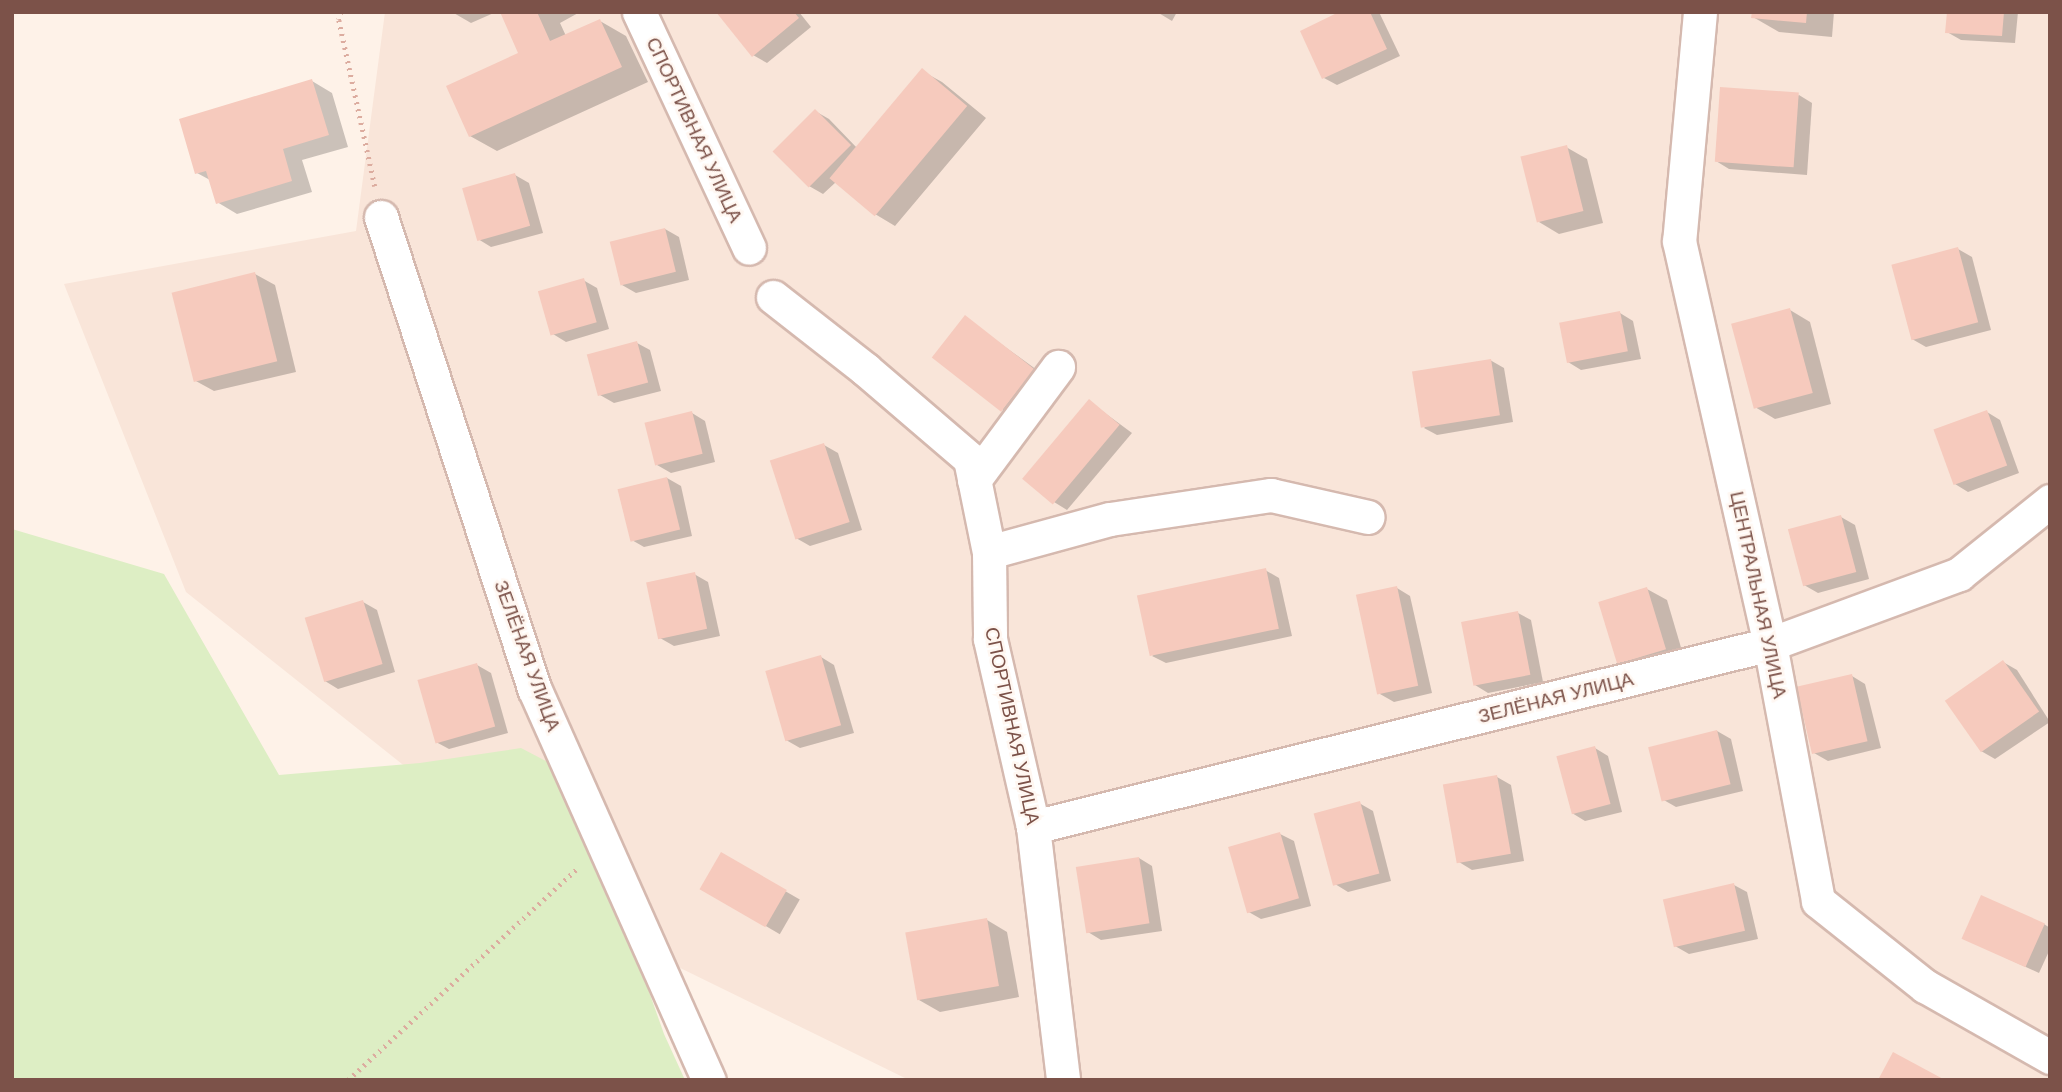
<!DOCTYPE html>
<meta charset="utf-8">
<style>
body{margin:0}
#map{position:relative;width:2062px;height:1092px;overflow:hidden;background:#fef2e8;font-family:Helvetica,sans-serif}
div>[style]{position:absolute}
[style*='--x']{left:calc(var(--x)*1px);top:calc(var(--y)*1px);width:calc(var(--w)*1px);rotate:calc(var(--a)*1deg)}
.residential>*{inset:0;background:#f9e5d9}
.green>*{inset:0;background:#ddeec4}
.shadow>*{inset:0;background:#0003;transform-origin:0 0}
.building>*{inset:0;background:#f6cabd;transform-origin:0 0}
.path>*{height:4.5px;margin-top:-2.25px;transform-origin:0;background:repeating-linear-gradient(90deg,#dcac9f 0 2px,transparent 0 7px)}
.roads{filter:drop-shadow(2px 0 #d5b9af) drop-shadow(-2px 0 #d5b9af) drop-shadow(0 2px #d5b9af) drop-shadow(0 -2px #d5b9af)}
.minor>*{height:33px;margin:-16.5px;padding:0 16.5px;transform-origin:16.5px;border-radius:16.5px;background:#fff}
span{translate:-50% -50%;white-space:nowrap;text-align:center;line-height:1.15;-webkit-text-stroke:5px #fff7f1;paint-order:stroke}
.street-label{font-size:19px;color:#7c5249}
.frame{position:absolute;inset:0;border:14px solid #7c5249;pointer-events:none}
</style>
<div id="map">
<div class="residential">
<i style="clip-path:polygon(385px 12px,2050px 12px,2050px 1080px,909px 1080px,623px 940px,186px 592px,64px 284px,356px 231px)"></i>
</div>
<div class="green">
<i style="clip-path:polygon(12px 529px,164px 574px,279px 775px,420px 763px,521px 748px,584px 781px,613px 890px,664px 1034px,685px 1080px,12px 1080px)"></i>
</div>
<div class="shadow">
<i style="clip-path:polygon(452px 12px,496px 12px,471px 23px)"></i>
<i style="clip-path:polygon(501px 12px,580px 12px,560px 23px,566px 36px,600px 21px,626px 36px,648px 82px,497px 151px,470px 136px,521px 54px)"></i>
<i style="clip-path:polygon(720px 12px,799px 12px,811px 27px,767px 63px,753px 55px)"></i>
<i style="clip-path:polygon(1157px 12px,1177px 12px,1172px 21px)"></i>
<i style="clip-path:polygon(1343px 12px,1379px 12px,1400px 56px,1337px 85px,1324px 78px)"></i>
<i style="clip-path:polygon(1753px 12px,1834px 12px,1832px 37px,1779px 32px,1753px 17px)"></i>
<i style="clip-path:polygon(1949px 12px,2018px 12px,2015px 43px,1961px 40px,1947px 32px)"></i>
<i style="clip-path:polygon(922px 71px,942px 82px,986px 118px,895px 226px,875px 214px,836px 182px,823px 194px,809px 186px,815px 111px,829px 119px,857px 148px)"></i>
<i style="clip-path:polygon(312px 81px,332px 93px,348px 147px,302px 160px,312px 192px,237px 214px,217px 202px,210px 180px,197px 173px)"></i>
<i style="clip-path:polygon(1799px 95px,1812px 103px,1807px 175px,1729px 169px,1716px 161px)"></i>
<i style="clip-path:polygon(1566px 147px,1587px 159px,1603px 223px,1559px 234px,1539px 222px)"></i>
<i style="clip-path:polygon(515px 175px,529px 183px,543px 233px,491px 247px,478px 239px)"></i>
<i style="clip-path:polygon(665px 229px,679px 237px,689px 280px,636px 293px,622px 285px)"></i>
<i style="clip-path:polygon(1958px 249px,1972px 257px,1991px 330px,1926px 347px,1912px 339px)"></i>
<i style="clip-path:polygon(255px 274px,275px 285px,296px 372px,214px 391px,194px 380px)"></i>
<i style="clip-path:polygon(583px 280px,597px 288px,609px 329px,566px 342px,553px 334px)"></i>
<i style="clip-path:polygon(1790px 310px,1810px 322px,1831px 404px,1775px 419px,1755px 407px)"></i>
<i style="clip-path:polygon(1620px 313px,1633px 321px,1641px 359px,1581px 370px,1568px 362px)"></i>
<i style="clip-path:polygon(965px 318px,1048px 378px,1017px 418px,1003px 410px)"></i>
<i style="clip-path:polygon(637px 343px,650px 350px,661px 391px,614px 403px,600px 395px)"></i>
<i style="clip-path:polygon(1490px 360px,1504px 368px,1513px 422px,1437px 435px,1424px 428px)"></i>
<i style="clip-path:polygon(1090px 402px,1132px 433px,1067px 510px,1054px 502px)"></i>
<i style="clip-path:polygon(1987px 412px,2000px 420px,2019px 473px,1968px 492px,1955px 484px)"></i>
<i style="clip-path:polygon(692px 413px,705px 421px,715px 462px,671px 473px,657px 465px)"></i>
<i style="clip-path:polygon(824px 445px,838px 453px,862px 530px,810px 546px,796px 538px)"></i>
<i style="clip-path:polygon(667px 478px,681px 486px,692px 536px,644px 547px,630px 539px)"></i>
<i style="clip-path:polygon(1841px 517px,1855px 525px,1869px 579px,1818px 593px,1804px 585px)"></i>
<i style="clip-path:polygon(1265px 570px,1279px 578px,1292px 636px,1166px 663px,1152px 656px)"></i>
<i style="clip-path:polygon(694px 574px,708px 582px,720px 636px,674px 646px,660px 638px)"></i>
<i style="clip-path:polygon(1397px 588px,1410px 596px,1432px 693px,1394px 702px,1380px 694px)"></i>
<i style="clip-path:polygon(1647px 589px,1667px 600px,1685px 661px,1638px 674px,1618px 662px)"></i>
<i style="clip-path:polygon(363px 602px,377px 610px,395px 672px,338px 689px,325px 681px)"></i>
<i style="clip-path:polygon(1518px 613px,1531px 620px,1543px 682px,1488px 693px,1475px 685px)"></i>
<i style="clip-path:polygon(821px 657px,834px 665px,854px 733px,800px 748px,786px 740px)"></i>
<i style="clip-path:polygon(2003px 662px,2017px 670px,2050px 722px,1995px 759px,1981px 751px)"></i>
<i style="clip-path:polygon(477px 665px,491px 673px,508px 733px,449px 749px,436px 742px)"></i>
<i style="clip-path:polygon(1852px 676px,1865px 684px,1881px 748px,1828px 761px,1814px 753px)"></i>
<i style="clip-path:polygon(1717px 731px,1731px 739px,1743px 791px,1676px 807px,1662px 799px)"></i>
<i style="clip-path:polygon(1595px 748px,1608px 756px,1622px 812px,1585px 821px,1572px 813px)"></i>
<i style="clip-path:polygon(1497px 777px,1511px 785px,1524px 861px,1472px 870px,1459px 862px)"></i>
<i style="clip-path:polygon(1359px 803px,1373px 811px,1391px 881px,1348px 892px,1335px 884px)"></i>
<i style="clip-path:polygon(1280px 834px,1294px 841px,1311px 906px,1261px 919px,1247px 911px)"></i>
<i style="left:721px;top:854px;width:91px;height:40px;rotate:30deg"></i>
<i style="clip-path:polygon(1139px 858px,1152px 866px,1162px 931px,1101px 940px,1088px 932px)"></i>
<i style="clip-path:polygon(1734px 885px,1747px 892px,1758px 939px,1689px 954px,1675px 946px)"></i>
<i style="clip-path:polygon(987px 920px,1007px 932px,1019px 997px,940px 1012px,919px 1000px)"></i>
<i style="clip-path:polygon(2044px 924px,2050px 928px,2050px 949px,2039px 973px,1965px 939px)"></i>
</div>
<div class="building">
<i style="clip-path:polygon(500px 12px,537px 12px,550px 41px,600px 19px,622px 67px,469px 137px,446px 86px,518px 53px)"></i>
<i style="clip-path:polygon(716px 12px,794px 12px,799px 18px,752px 57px)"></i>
<i style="clip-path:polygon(1339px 12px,1370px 12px,1387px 49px,1322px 79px,1300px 31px)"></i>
<i style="clip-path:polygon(1752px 12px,1807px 12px,1806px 23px,1751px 18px)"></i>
<i style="clip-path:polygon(1947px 12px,2004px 12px,2002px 36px,1945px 33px)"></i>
<i style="left:922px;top:68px;width:59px;height:144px;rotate:40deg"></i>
<i style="clip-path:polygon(312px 79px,329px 135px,283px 149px,292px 181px,216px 204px,206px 171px,195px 174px,179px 119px)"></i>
<i style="left:1720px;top:87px;width:79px;height:75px;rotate:4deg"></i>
<i style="left:815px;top:109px;width:51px;height:60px;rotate:45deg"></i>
<i style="left:1567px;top:145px;width:68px;height:48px;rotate:76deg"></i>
<i style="left:515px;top:173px;width:55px;height:55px;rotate:74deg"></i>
<i style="left:665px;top:228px;width:45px;height:57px;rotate:76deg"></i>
<i style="left:1958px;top:247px;width:78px;height:69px;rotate:75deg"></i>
<i style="left:255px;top:272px;width:92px;height:86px;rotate:76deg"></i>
<i style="left:584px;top:278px;width:46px;height:48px;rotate:74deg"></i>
<i style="left:1790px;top:308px;width:88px;height:61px;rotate:75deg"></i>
<i style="left:1620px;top:311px;width:41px;height:62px;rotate:79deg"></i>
<i style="left:965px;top:315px;width:88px;height:54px;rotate:38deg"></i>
<i style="left:637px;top:341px;width:43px;height:52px;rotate:75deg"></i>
<i style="left:1491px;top:359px;width:57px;height:80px;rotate:81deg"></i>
<i style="left:1089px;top:399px;width:40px;height:104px;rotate:40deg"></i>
<i style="left:1987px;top:410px;width:59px;height:57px;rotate:70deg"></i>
<i style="left:692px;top:411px;width:44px;height:49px;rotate:76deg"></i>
<i style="left:824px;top:443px;width:83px;height:57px;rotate:72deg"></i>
<i style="left:667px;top:477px;width:54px;height:51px;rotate:76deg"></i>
<i style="left:1841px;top:515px;width:59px;height:55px;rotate:75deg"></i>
<i style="left:1266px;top:568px;width:62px;height:132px;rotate:78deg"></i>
<i style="left:695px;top:572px;width:58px;height:50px;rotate:78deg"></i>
<i style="left:1397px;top:586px;width:102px;height:42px;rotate:78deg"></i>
<i style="left:1647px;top:587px;width:65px;height:51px;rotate:73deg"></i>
<i style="left:363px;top:600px;width:67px;height:61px;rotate:73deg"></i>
<i style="left:1518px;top:611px;width:65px;height:58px;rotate:79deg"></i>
<i style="left:821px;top:655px;width:73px;height:58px;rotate:74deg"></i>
<i style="left:2003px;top:660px;width:63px;height:71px;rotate:55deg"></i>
<i style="left:477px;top:663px;width:66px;height:62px;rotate:74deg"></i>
<i style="left:1852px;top:674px;width:69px;height:57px;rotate:77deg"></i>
<i style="left:1717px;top:730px;width:56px;height:71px;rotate:76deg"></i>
<i style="left:1595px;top:746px;width:60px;height:40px;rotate:75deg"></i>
<i style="left:1497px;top:775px;width:80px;height:55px;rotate:80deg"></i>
<i style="left:1360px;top:801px;width:75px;height:48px;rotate:75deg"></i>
<i style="left:1280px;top:832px;width:69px;height:54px;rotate:74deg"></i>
<i style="left:721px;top:852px;width:76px;height:43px;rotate:30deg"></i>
<i style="left:1139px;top:857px;width:67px;height:64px;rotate:81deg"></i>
<i style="left:1734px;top:883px;width:49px;height:73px;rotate:77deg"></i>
<i style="left:1981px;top:895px;width:70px;height:48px;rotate:24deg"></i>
<i style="left:987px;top:918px;width:69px;height:83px;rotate:80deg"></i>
<i style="clip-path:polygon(1893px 1052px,1945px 1080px,1878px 1080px)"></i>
</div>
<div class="path">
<i style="--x:341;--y:12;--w:8;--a:104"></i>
<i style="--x:339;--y:20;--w:170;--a:77.8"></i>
<i style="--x:348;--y:1080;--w:314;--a:-42.7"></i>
</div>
<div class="roads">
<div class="minor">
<i style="--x:639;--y:12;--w:260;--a:65"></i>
<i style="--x:1700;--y:12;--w:230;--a:95.2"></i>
<i style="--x:1679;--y:241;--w:413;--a:77.3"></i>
<i style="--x:1770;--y:644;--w:261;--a:79.4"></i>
<i style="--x:1818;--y:901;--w:137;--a:38.5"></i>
<i style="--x:1925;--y:986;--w:144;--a:29.6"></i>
<i style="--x:381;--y:217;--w:497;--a:72"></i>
<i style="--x:535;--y:690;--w:427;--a:66"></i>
<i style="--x:773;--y:297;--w:117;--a:38"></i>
<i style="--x:865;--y:369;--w:138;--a:40.6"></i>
<i style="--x:970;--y:459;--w:95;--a:78.5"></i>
<i style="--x:989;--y:552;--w:87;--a:89.3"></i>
<i style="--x:990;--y:639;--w:193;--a:77.1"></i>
<i style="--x:1033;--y:827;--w:255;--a:83.2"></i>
<i style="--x:974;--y:480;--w:141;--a:-53.4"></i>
<i style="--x:989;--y:552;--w:125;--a:-15.3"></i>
<i style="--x:1110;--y:519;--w:163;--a:-8.5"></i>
<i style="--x:1271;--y:495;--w:99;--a:12.8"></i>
<i style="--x:1033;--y:827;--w:759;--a:-13.94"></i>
<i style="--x:1770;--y:644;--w:202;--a:-20.3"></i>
<i style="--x:1959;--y:574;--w:117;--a:-38.7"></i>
</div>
</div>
<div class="street-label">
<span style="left:694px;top:130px;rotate:65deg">СПОРТИВНАЯ УЛИЦА</span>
<span style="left:1758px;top:595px;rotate:78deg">ЦЕНТРАЛЬНАЯ УЛИЦА</span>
<span style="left:527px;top:656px;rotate:70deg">ЗЕЛЁНАЯ УЛИЦА</span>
<span style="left:1556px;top:698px;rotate:-14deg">ЗЕЛЁНАЯ УЛИЦА</span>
<span style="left:1012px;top:726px;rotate:78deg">СПОРТИВНАЯ УЛИЦА</span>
</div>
<div class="frame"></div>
</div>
